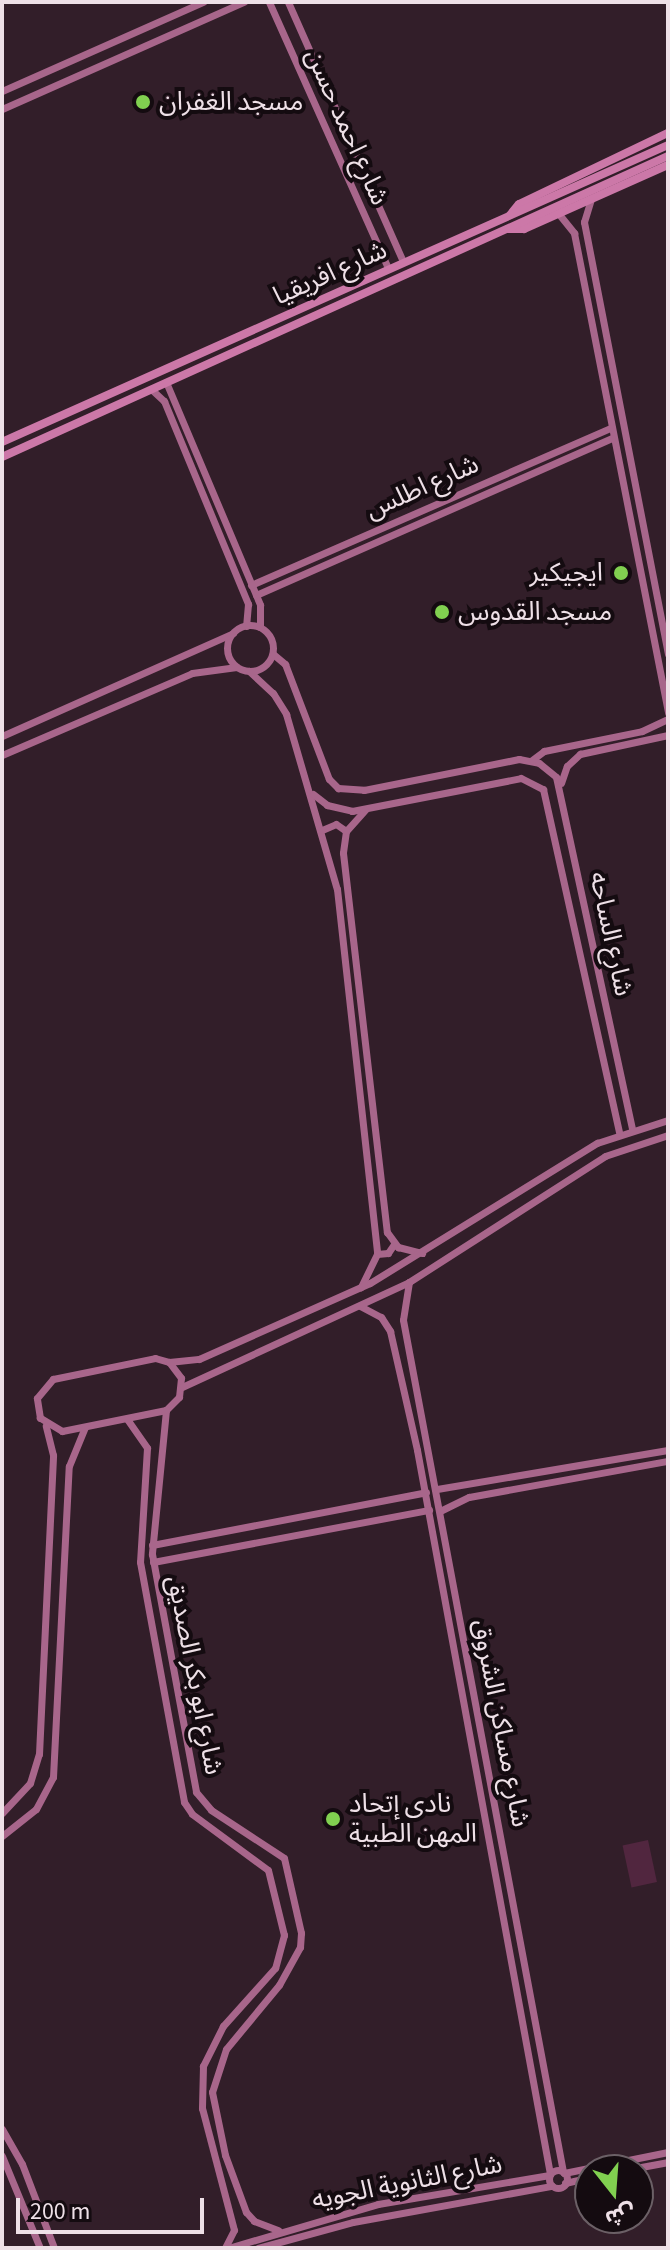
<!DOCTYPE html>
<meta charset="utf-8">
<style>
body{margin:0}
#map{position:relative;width:670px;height:2250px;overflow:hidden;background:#321e29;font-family:"Source Sans 3","Noto Sans Arabic",sans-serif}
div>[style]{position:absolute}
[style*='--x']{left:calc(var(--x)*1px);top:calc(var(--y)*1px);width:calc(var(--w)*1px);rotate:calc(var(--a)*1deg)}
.green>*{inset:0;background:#51263f;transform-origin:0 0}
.secondary>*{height:7px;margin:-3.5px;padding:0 3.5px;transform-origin:3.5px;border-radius:3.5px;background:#a8668b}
.secondary>.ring{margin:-3.5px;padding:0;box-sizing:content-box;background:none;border:7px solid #a8668b;border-radius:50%}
.primary>*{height:8px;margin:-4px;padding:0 4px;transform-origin:4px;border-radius:4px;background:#cc78a8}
.dots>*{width:22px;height:22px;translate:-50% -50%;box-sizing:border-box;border:4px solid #140b10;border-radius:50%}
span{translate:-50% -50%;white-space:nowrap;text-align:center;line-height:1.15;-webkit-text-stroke:8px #140b10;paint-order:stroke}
.poi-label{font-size:26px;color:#eee0e7}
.left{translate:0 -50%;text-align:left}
.right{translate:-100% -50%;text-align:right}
.street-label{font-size:26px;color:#eee0e7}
.frame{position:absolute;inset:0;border:4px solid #eee0e7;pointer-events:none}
.north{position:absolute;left:574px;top:2154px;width:80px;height:80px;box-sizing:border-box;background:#140b10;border:2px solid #6b6066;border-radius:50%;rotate:163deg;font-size:22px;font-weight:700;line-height:32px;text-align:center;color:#eee0e7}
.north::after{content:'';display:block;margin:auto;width:28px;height:36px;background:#81d050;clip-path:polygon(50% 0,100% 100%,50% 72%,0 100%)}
.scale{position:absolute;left:16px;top:2198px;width:188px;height:36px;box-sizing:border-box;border:4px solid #eee0e7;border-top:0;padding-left:10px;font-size:24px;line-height:28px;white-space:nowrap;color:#eee0e7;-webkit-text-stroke:6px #140b10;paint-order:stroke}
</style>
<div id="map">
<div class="green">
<i style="left:648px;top:1840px;width:43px;height:26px;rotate:78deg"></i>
</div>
<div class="secondary">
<i style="--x:269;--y:2;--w:291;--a:65.9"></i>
<i style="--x:288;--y:2;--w:284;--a:66.1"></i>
<i style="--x:2;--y:91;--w:220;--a:-23.9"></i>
<i style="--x:2;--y:109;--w:265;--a:-23.9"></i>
<i style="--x:591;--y:199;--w:24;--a:107"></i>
<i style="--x:584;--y:222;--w:440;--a:79"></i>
<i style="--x:558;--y:213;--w:26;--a:51"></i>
<i style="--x:574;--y:233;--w:489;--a:78.9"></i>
<i style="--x:166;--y:382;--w:242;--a:67.1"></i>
<i style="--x:260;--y:605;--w:22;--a:90"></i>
<i style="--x:151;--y:389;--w:18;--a:43"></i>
<i style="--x:164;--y:401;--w:220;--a:67.5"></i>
<i style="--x:248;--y:604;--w:22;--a:95"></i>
<i style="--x:251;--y:585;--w:393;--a:-23.6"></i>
<i style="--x:256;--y:595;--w:389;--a:-23.8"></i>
<i class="ring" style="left:227px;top:625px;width:39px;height:39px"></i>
<i style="--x:273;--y:654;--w:16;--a:40"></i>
<i style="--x:285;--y:664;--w:123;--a:69.1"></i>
<i style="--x:329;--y:779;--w:13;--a:45"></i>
<i style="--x:338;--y:788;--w:26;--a:4"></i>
<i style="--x:364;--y:790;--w:158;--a:-11.3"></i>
<i style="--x:519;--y:759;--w:20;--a:11"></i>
<i style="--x:539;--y:763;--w:22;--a:39"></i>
<i style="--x:556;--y:777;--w:360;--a:77.8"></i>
<i style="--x:249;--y:671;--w:33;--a:43"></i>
<i style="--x:273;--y:693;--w:25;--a:58"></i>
<i style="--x:286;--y:714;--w:182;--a:73.8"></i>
<i style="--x:337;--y:889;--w:367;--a:83.7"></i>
<i style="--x:377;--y:1254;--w:37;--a:116"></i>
<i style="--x:2;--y:736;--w:253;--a:-24"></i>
<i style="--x:2;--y:755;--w:207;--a:-23.3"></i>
<i style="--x:192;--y:673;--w:45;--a:-7.6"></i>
<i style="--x:532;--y:760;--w:15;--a:-37"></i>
<i style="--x:544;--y:751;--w:100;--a:-11.5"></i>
<i style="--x:642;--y:731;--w:29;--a:-25"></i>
<i style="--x:561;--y:783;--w:18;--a:-71"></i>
<i style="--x:567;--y:766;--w:18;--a:-43"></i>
<i style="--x:580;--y:754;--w:90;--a:-12.2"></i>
<i style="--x:313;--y:794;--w:18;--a:38"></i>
<i style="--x:327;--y:805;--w:26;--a:13"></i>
<i style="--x:352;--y:811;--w:172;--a:-11"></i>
<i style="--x:521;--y:778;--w:25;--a:27"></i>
<i style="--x:543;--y:789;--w:352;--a:77.5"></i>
<i style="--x:365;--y:810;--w:28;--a:132"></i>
<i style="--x:346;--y:831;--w:22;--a:98"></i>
<i style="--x:343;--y:853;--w:382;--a:83.4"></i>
<i style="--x:387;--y:1232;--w:19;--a:54"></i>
<i style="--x:398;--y:1247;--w:25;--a:14"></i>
<i style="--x:322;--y:830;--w:15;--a:-23"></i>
<i style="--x:336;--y:824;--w:12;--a:35"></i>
<i style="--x:377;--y:1254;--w:11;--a:-5"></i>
<i style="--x:388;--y:1253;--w:11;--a:-56"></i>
<i style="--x:409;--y:1282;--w:38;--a:99"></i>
<i style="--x:403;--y:1320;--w:867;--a:79.36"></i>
<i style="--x:360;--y:1306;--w:24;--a:28"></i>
<i style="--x:381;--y:1317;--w:17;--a:57"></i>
<i style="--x:390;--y:1331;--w:122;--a:77.2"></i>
<i style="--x:417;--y:1450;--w:736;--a:79.59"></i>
<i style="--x:155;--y:1358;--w:15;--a:16"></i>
<i style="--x:169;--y:1362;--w:20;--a:53"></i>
<i style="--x:181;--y:1378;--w:19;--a:96"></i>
<i style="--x:179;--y:1397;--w:18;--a:135"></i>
<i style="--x:166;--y:1410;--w:106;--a:168.6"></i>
<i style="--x:62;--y:1431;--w:26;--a:-149"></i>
<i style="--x:40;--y:1418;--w:20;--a:-99"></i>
<i style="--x:37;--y:1398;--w:25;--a:-50"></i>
<i style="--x:53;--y:1379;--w:104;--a:-11.6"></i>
<i style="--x:169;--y:1362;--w:30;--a:-6"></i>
<i style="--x:199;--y:1359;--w:187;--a:-24"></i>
<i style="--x:370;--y:1283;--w:267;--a:-31.7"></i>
<i style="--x:597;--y:1143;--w:75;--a:-17.9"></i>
<i style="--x:182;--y:1387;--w:250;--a:-24.8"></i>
<i style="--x:409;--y:1282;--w:233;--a:-32.7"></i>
<i style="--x:605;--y:1156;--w:66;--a:-18.4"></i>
<i style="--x:166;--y:1410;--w:145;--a:95.6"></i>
<i style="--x:152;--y:1554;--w:242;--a:79.5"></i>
<i style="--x:196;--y:1792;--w:23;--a:50"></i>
<i style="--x:211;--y:1810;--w:87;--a:33.3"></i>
<i style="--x:284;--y:1858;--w:77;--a:77.2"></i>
<i style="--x:301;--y:1933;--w:14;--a:94"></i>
<i style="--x:300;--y:1947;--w:43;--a:118.9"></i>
<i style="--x:279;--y:1985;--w:83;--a:129.6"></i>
<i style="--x:226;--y:2049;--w:45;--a:108"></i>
<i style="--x:212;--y:2092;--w:64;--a:78.3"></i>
<i style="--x:225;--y:2155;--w:61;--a:69.8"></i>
<i style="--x:246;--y:2212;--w:12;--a:48"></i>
<i style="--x:254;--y:2221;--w:26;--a:21"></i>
<i style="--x:127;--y:1419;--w:35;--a:55"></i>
<i style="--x:147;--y:1448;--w:114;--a:93.5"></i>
<i style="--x:140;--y:1562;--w:244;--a:79.6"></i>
<i style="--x:184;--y:1802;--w:14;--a:56"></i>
<i style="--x:192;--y:1814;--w:94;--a:36.4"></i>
<i style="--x:268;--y:1870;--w:67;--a:76.2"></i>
<i style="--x:284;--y:1935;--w:34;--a:105"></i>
<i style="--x:275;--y:1968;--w:78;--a:131.9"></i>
<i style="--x:223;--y:2026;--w:45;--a:116.6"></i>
<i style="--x:203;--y:2066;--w:42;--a:91.4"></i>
<i style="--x:202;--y:2108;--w:126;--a:75.3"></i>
<i style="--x:234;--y:2230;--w:20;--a:117"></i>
<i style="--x:437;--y:1489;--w:234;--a:-9.6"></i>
<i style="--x:440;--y:1511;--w:32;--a:-26"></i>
<i style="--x:469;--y:1497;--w:202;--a:-10.3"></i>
<i style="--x:152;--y:1545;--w:279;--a:-10.9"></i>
<i style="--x:153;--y:1562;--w:281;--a:-10.7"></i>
<i style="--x:2;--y:1813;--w:41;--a:-47"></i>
<i style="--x:30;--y:1783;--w:30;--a:-73"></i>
<i style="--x:39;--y:1754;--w:299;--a:-87.3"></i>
<i style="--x:53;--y:1455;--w:30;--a:-104"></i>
<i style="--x:2;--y:1836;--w:43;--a:-38.5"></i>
<i style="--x:36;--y:1809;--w:36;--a:-62"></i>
<i style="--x:53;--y:1777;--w:311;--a:-87.1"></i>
<i style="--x:69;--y:1466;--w:42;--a:-67.7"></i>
<i style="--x:2;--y:2129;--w:40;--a:60.3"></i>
<i style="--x:22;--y:2164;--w:90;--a:69.1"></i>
<i style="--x:2;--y:2156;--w:100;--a:67.6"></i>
<i style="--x:625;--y:2170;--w:44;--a:-10.5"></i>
<i class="ring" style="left:549px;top:2170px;width:11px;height:11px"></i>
<i style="--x:564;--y:2173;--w:106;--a:-11.4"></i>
<i style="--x:565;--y:2183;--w:26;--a:-13"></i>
<i style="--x:228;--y:2248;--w:156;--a:-16.3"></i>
<i style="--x:378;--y:2204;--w:174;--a:-9.6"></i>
<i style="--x:258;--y:2248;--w:98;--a:-15.3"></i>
<i style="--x:353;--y:2222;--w:202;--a:-10.3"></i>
</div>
<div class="primary">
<i style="--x:510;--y:215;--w:14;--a:-51"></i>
<i style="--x:519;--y:204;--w:165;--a:-25.5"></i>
<i style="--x:508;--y:229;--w:16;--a:0"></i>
<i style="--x:524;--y:229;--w:158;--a:-24"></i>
<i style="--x:2;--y:442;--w:729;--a:-24.03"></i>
<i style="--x:2;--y:457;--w:731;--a:-24.32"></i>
</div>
<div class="dots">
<i style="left:143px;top:102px;background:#81d050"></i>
<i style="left:621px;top:573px;background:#81d050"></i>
<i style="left:442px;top:612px;background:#81d050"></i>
<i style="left:333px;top:1819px;background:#81d050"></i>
</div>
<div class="poi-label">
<span class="left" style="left:159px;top:102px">مسجد الغفران</span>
<span class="right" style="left:603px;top:573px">ايجيكير</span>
<span class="left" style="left:458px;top:612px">مسجد القدوس</span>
<span class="left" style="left:349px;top:1819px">نادى إتحاد<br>المهن الطبية</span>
</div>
<div class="street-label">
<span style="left:347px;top:127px;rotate:66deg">شارع احمد حسن</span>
<span style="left:330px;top:273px;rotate:-24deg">شارع افريقيا</span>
<span style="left:422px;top:487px;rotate:-24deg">شارع اطلس</span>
<span style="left:611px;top:934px;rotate:78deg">شارع الساحه</span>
<span style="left:195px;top:1675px;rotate:79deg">شارع ابو بكر الصديق</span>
<span style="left:501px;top:1723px;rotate:79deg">شارع مساكن الشروق</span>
<span style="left:407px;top:2182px;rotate:-11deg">شارع الثانوية الجويه</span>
</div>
<div class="frame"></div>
<div class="north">ش</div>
<div class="scale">200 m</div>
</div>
